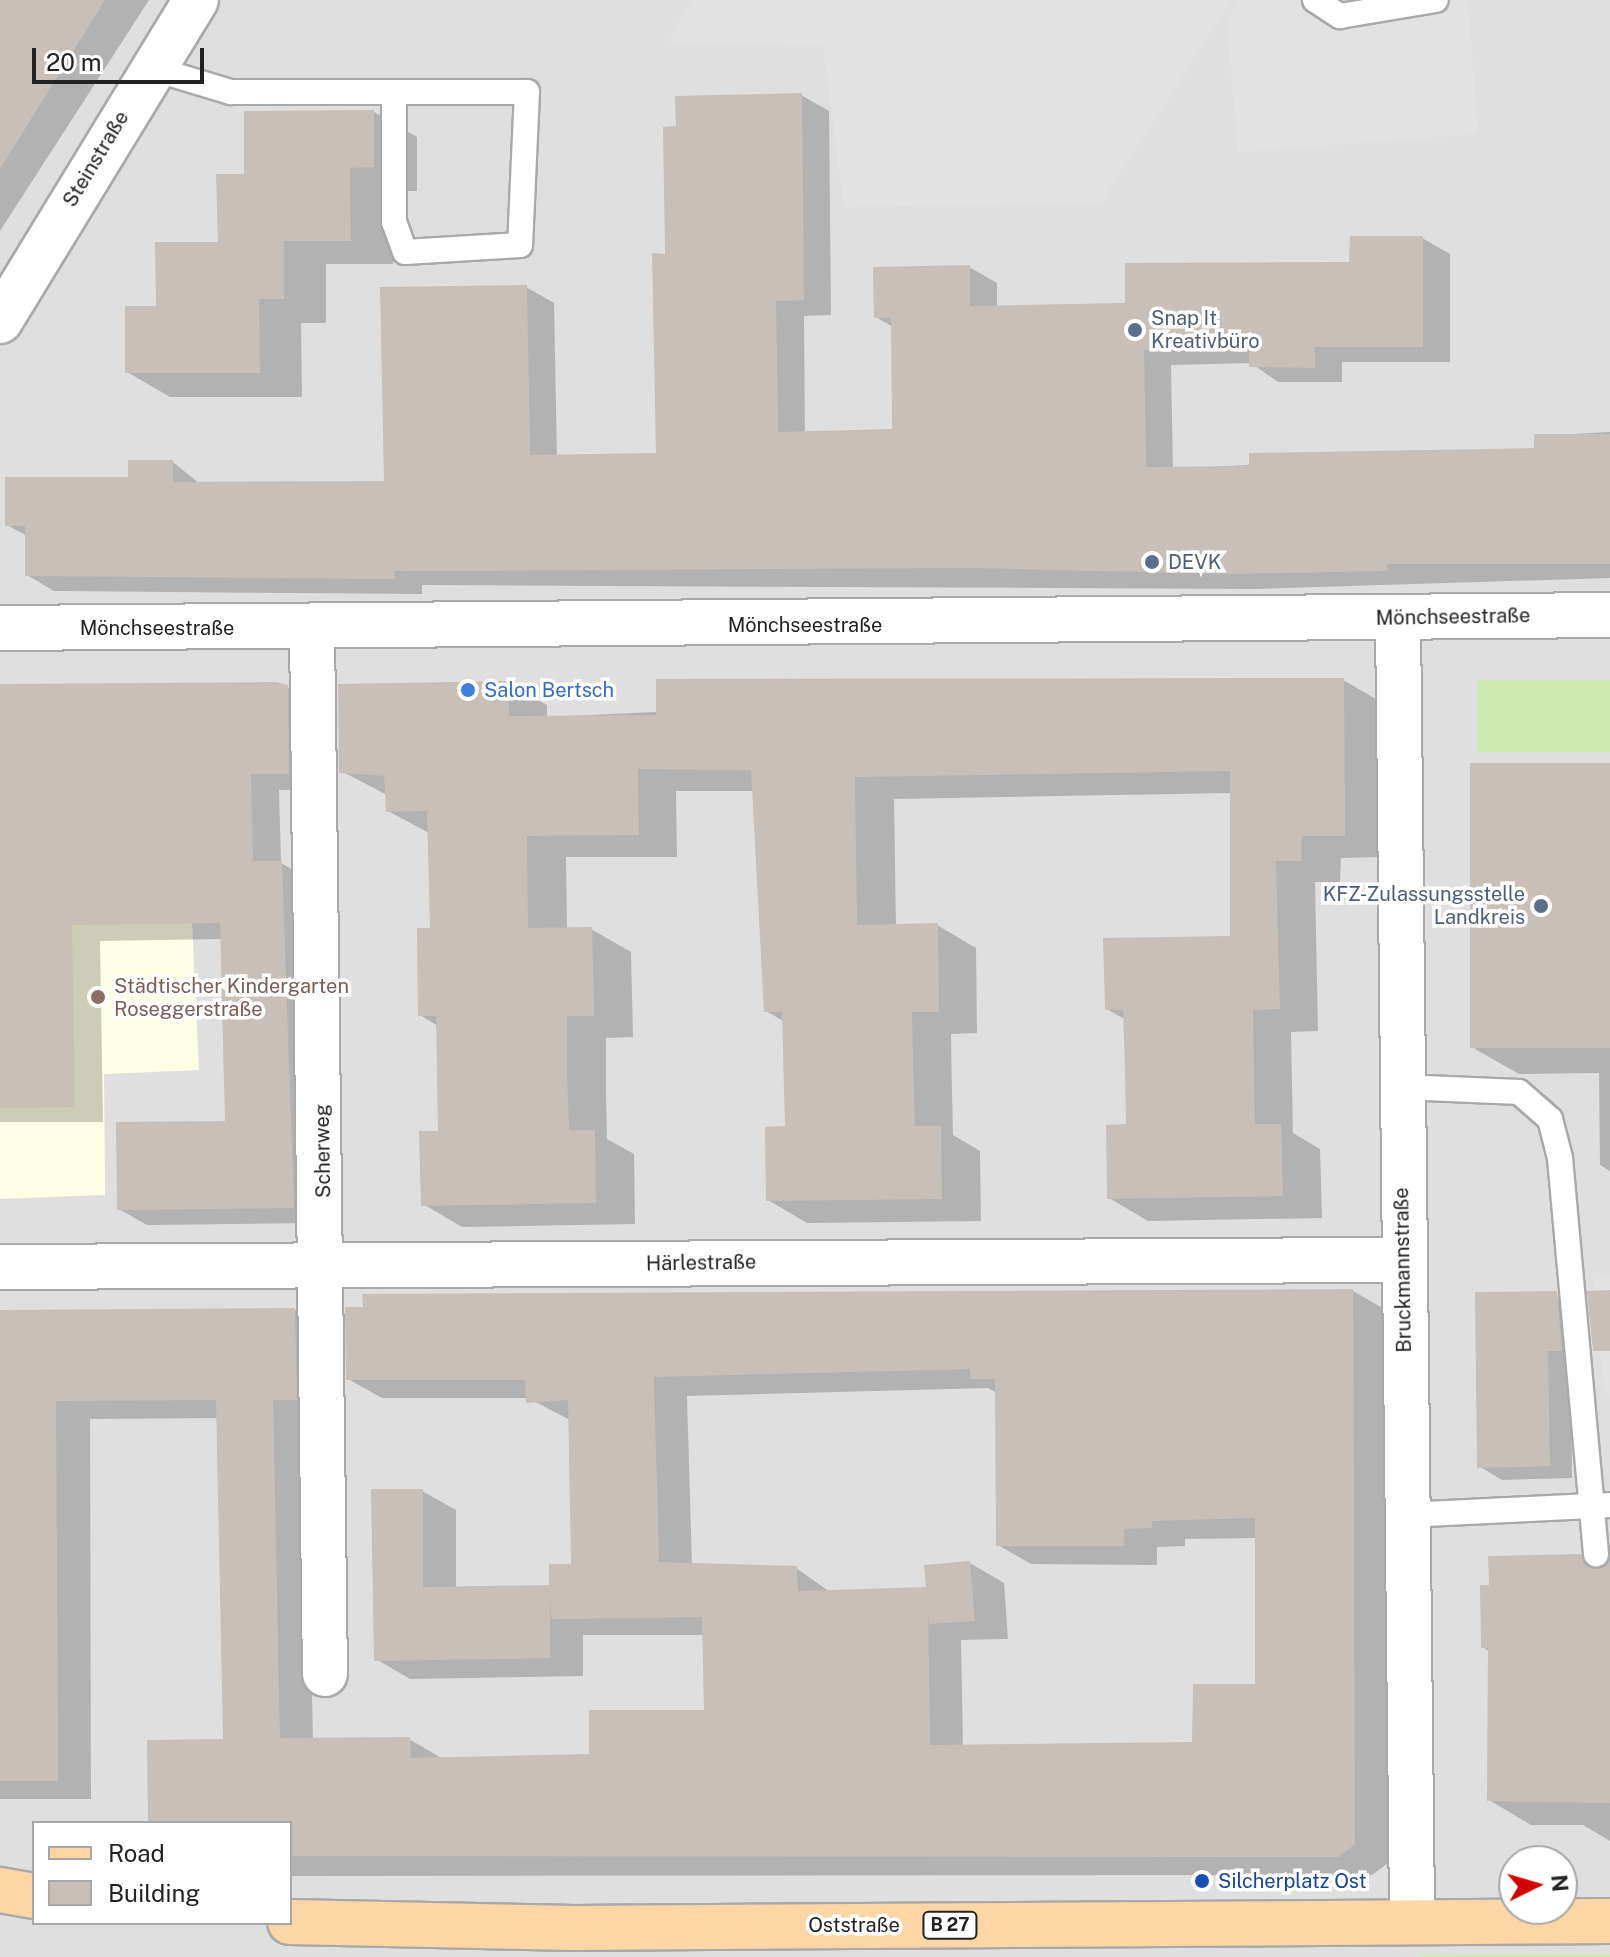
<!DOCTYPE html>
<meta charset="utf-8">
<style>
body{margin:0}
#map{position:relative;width:1610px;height:1957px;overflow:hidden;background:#f2efe9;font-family:"Public Sans",sans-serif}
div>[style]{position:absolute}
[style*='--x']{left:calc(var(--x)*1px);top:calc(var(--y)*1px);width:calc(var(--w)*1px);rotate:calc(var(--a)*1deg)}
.residential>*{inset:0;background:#e0dfdf}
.education>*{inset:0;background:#ffffe5}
.grass>*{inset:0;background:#cdebb0;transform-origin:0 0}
.parking>*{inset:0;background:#e2e2e2}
.shadow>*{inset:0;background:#0003}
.building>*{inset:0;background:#c7bfb8;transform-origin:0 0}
.roads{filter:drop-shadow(2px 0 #a9a9a9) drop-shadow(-2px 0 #a9a9a9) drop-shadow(0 2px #a9a9a9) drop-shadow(0 -2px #a9a9a9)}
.service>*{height:24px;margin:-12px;padding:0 12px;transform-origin:12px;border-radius:12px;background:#fff}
.minor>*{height:44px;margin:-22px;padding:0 22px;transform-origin:22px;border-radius:22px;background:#fff}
.primary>*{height:44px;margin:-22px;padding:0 22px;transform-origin:22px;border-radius:22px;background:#fcd6a4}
.dots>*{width:22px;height:22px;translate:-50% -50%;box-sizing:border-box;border:4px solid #fff;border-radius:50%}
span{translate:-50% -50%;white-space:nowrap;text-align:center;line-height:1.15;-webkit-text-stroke:7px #fff;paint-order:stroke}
.shield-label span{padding:2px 6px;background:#fff;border:2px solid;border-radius:6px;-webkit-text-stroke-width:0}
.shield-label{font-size:18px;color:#222;font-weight:700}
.street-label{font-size:20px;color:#222}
.service-label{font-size:20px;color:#4e5e75}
.left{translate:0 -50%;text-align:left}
.right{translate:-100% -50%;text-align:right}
.shop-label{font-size:20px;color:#366cbe}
.education-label{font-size:20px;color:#785e54}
.transit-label{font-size:20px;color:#164399}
.legend{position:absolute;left:32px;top:1821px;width:260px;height:104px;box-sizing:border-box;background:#fff;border:2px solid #a7a7a7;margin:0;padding:10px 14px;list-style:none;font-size:24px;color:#222}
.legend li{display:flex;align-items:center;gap:16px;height:40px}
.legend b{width:40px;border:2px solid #a7a7a7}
.north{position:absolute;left:1498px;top:1845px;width:80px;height:80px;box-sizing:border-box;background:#fff;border:2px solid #a7a7a7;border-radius:50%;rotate:85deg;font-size:22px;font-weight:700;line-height:32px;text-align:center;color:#222}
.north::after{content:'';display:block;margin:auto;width:28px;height:36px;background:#d40000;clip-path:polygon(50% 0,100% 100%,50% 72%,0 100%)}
.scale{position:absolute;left:32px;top:48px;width:172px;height:36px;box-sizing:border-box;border:4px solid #222;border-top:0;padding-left:10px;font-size:24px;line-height:28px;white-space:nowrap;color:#222;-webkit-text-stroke:6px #fff;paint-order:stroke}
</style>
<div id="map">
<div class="residential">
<i style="clip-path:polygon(evenodd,0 0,1610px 0,1610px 1957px,0 1957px,0 0,34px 1823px,290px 1823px,290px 1923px,34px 1923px,34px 1823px,0 0,1514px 1861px,1562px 1861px,1562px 1909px,1514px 1909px,1514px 1861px)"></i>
</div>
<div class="education">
<i style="clip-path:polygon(0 844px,192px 923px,199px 1070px,104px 1074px,105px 1195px,0 1199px)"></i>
</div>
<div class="grass">
<i style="left:1610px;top:680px;width:72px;height:133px;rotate:90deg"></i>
<i style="clip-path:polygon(1610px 1954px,1610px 1957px,1421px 1957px,1421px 1955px)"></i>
</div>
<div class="parking">
<i style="clip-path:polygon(693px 0,1232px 0,1101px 203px,844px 207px,823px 45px,667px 43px)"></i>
<i style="clip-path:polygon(1241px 0,1468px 0,1478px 134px,1238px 152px,1227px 21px)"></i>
<i style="clip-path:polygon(1592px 1271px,1610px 1278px,1610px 1395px,1604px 1392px)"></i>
</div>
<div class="shadow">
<i style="clip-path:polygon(0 0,149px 0,0 231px)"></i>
<i style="clip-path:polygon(801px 95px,829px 111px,831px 315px,804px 316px,805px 434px,894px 431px,893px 327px,876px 317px,969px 267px,997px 283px,997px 307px,1127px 305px,1351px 264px,1422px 238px,1450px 254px,1450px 362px,1342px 362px,1342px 382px,1278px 382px,1251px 363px,1171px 365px,1173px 469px,1536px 450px,1536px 436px,1610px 432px,1610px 578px,1256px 589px,422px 585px,422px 594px,54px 591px,27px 575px,27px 536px,7px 525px,173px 462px,200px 484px,386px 483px,526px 287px,554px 303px,557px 457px,658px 455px,667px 256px)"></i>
<i style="clip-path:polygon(374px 112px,417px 137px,417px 191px,393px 191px,393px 264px,326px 264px,326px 323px,301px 323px,302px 397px,170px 397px,127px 372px,158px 308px,220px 244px,246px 176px)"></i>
<i style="clip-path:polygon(1343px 680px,1383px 703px,1384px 857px,1341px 858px,1340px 882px,1315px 882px,1318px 1031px,1291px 1032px,1293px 1133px,1320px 1149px,1322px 1218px,1148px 1221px,1109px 1198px,1128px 1126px,1126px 1020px,1107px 1009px,1232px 937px,1232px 793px,894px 799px,896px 926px,937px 925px,976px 948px,977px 1033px,951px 1034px,952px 1091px,953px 1135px,980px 1151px,981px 1221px,807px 1223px,768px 1200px,787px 1128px,785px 1022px,766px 1011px,755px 791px,676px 791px,677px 857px,566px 857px,567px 930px,591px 929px,631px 952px,633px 1037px,606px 1038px,606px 1095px,607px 1139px,634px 1154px,635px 1224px,462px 1227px,423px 1204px,440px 1133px,438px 1026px,420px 1015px,432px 930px,429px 833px,388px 811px,387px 795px,341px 771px,507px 683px,547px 705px,547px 717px)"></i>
<i style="clip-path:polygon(0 687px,287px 687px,316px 704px,317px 789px,279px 790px,281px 863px,311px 880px,322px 1223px,147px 1225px,119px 1209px,227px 1123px,222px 939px,100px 941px,103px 1122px,0 1122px)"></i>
<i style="clip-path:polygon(1610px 765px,1610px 1171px,1600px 1165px,1599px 1073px,1519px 1074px,1475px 1049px)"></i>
<i style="clip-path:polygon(evenodd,1353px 1291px,1386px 1310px,1388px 1863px,1372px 1875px,290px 1876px,290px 1823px,150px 1823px,225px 1741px,218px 1418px,90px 1419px,91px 1799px,0 1799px,0 1312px,295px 1310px,329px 1329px,306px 1418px,313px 1740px,409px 1739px,443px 1759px,591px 1756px,706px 1712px,705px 1635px,583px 1635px,583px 1676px,410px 1679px,376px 1659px,422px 1491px,456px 1510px,456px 1589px,552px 1587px,573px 1566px,570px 1420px,528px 1398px,382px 1398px,348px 1379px,1353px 1291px,988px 1388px,997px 1393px,998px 1545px,1031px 1564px,1157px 1565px,1157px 1547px,1185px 1546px,1185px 1539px,1257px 1538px,1257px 1686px,1194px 1744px,963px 1747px,961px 1640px,1008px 1639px,1004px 1583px,970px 1563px,928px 1589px,830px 1592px,796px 1568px,692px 1565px,687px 1396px,988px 1388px)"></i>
<i style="clip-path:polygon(1547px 1293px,1570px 1306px,1572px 1478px,1502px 1480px,1479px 1466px)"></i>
<i style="clip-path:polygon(1580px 1556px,1600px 1568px,1610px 1558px,1610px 1841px,1583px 1825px,1531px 1825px,1489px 1800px,1490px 1652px,1483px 1647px)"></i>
</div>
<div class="building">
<i style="clip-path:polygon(0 0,105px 0,0 169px)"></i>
<i style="clip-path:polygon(802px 93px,804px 300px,776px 301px,778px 432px,892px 429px,891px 318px,874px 318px,873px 267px,970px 265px,970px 306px,1125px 303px,1125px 263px,1349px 262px,1350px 236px,1423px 236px,1423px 347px,1315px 347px,1315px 368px,1249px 367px,1249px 348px,1144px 350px,1146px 467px,1249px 466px,1249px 453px,1534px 448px,1534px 434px,1610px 434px,1610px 564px,1387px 564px,1388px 571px,1227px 574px,974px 568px,395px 571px,395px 579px,25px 576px,25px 526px,5px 526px,5px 477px,128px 477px,128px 460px,173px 460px,173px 482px,384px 481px,380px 287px,527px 285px,530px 455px,656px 453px,652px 253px,665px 254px,663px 127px,676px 126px,675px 96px)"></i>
<i style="clip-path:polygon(374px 110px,374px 167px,350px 168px,351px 241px,284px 241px,284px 299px,259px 299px,260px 373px,125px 373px,125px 306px,156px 306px,155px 242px,218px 242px,216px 174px,244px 174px,244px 111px)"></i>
<i style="clip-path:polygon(1344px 678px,1345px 836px,1302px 836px,1301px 861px,1276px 861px,1280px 1009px,1253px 1010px,1255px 1124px,1281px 1124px,1283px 1196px,1107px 1199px,1106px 1125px,1126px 1124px,1125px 1069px,1123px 1010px,1105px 1010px,1103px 938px,1230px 936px,1230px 771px,855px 777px,857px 925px,938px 923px,939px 1012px,912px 1012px,913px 1068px,915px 1126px,941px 1126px,942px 1199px,766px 1201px,765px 1127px,785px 1126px,782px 1012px,764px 1012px,751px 770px,638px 769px,639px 835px,527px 836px,528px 928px,592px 927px,594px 1016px,567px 1016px,567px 1071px,569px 1130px,595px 1130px,596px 1203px,421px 1206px,419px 1131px,438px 1131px,436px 1016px,418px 1016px,417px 928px,430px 928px,427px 811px,386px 812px,384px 776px,339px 773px,338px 684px,508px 681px,509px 716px,656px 715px,656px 679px)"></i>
<i style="clip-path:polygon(276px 682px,288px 685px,289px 774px,251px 774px,253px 861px,282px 861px,294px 1208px,117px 1210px,116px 1122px,225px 1121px,220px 923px,72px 925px,75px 1107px,0 1108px,0 684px)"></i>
<i style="left:1610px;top:763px;width:285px;height:140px;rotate:90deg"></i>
<i style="clip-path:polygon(evenodd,1353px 1289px,1355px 1844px,1338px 1857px,290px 1856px,290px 1823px,148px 1823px,147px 1740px,223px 1739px,216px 1400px,56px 1401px,58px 1781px,0 1781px,0 1310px,295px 1308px,297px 1400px,273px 1400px,280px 1738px,410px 1737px,411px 1758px,589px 1754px,589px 1710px,704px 1710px,702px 1617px,551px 1619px,550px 1597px,550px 1658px,374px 1661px,371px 1489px,423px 1489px,423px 1587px,549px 1585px,549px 1564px,571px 1564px,568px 1400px,526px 1403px,525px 1380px,346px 1380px,345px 1307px,363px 1307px,362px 1294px,1353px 1289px,970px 1369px,970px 1379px,995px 1379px,996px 1546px,1124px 1546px,1124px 1529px,1152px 1528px,1152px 1521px,1255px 1518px,1255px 1684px,1193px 1684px,1192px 1742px,930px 1745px,928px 1610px,929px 1624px,975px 1621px,970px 1561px,924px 1565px,926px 1587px,798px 1591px,797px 1566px,659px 1562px,654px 1377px,970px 1369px)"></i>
<i style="clip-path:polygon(1610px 1290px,1610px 1351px,1593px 1351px,1587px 1291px)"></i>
<i style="clip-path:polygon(1557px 1291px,1562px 1351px,1548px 1351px,1550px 1466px,1477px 1468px,1475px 1292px)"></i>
<i style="clip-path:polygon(1581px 1554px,1597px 1569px,1610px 1559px,1610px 1803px,1487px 1801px,1488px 1648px,1481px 1648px,1480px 1585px,1489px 1585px,1488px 1556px)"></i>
</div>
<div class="roads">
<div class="service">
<i style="--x:1315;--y:0;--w:30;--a:33"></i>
<i style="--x:1340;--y:16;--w:97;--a:-9.5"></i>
<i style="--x:151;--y:68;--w:84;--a:16.7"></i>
<i style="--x:231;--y:92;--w:296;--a:0"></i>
<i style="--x:527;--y:92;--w:153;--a:92.6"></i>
<i style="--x:520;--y:245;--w:115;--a:176.5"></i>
<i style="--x:405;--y:252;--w:32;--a:-110"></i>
<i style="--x:394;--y:222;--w:130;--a:-90"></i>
<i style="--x:1402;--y:1087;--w:117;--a:2.4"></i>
<i style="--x:1519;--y:1092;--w:41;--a:41.1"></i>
<i style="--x:1550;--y:1119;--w:40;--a:75.6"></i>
<i style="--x:1560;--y:1158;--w:398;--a:84.8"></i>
<i style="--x:1407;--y:1515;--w:203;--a:-2.8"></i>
</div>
<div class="minor">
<i style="--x:0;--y:321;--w:376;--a:-58.6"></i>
<i style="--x:1398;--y:618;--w:1304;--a:89.38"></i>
<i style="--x:0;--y:628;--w:1610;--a:-0.46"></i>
<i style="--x:312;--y:629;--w:1045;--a:89.29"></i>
<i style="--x:0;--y:1267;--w:1403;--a:-0.29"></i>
</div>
<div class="primary">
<i style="--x:0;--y:1890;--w:35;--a:10"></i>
<i style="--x:290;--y:1922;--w:284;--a:1.2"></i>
<i style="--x:574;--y:1928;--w:1036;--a:-0.39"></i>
</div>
</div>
<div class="dots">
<i style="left:1135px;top:330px;background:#5c6f8a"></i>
<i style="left:1152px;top:562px;background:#5c6f8a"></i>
<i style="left:468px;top:690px;background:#3f7fe0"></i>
<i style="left:1541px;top:906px;background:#5c6f8a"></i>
<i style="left:98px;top:997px;background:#8d6e63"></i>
<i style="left:1202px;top:1881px;background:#1a4fb4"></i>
</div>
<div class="shield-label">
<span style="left:950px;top:1925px">B 27</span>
</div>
<div class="street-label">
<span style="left:96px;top:159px;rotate:-59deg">Steinstraße</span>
<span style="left:1453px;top:617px;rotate:-1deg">Mönchseestraße</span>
<span style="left:805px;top:625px">Mönchseestraße</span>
<span style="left:157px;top:628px">Mönchseestraße</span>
<span style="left:323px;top:1151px;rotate:-91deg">Scherweg</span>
<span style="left:701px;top:1263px;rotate:-1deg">Härlestraße</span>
<span style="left:1403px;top:1270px;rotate:-91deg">Bruckmannstraße</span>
<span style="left:854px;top:1925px">Oststraße</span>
</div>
<div class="service-label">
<span class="left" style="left:1151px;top:330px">Snap It<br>Kreativbüro</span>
<span class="left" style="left:1168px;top:562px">DEVK</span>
<span class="right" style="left:1525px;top:906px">KFZ-Zulassungsstelle<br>Landkreis</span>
</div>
<div class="shop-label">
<span class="left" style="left:484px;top:690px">Salon Bertsch</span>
</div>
<div class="education-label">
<span class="left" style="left:114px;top:998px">Städtischer Kindergarten<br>Roseggerstraße</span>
</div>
<div class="transit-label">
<span class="left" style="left:1218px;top:1881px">Silcherplatz Ost</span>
</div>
<ul class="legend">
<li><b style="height:10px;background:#fcd6a4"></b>Road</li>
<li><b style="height:22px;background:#c7bfb8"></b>Building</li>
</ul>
<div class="north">N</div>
<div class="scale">20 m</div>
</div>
